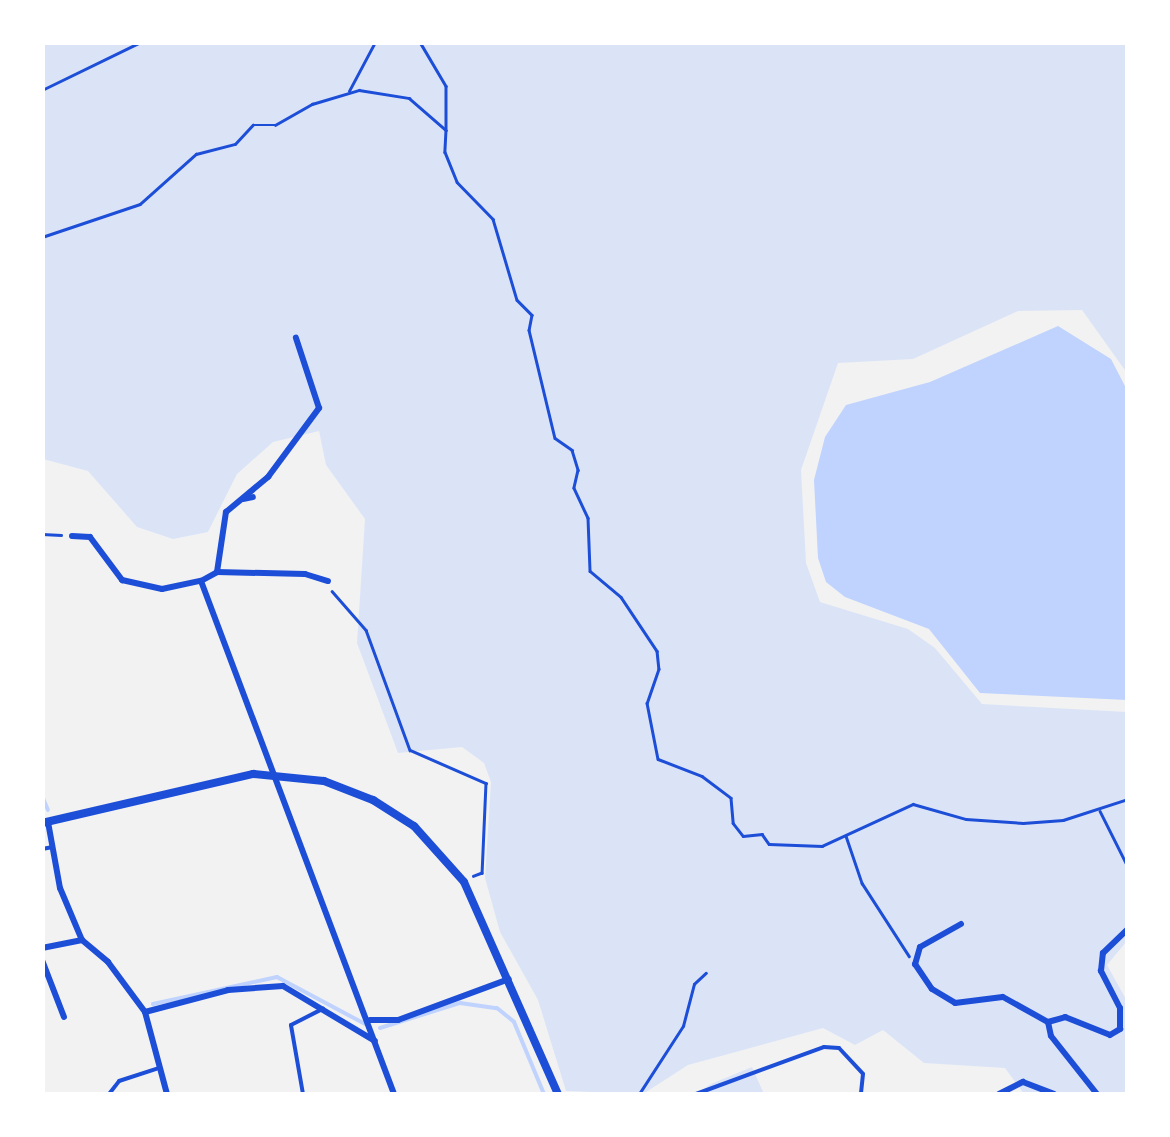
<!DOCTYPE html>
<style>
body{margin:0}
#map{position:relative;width:1170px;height:1137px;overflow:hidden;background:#f2f2f2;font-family:"DM Sans",sans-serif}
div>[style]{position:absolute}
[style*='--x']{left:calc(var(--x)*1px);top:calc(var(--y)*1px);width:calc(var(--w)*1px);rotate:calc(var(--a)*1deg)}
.green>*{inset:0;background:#dbe4f7}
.water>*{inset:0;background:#bfd3fe}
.stream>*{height:4px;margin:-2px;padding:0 2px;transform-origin:2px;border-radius:2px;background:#bfd3fe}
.path>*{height:2.5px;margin:-1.25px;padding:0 1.25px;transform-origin:1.25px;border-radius:1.25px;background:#1d4ed8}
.service>*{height:4px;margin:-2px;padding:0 2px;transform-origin:2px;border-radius:2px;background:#1d4ed8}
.minor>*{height:6px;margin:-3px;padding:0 3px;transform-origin:3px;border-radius:3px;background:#1d4ed8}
.tertiary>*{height:8px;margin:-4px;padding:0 4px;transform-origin:4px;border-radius:4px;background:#1d4ed8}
span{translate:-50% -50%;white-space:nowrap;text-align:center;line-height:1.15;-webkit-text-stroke:8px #fff;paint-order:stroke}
.frame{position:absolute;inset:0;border:45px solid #fff;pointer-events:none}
</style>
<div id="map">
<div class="green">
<i style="clip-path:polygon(42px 43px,1127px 43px,1127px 373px,1082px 310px,1018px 311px,913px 359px,838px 363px,801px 470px,806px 563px,820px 602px,908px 629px,935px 648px,982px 704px,1127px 712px,1127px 941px,1107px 965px,1127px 1001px,1127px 1094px,1024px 1094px,1005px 1068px,924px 1063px,883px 1030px,855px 1045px,823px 1028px,688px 1065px,643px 1094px,566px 1091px,538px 1000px,500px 932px,485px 878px,491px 782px,484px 763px,462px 747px,398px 753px,357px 643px,365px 519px,326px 465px,319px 431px,273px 442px,237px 474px,208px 532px,173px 539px,137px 527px,88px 471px,43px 459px)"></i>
<i style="clip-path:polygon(752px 1067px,764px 1094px,696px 1094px,711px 1084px)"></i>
</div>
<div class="water">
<i style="clip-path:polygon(1058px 326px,1111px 359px,1127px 390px,1127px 700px,980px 693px,929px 629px,845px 597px,826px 582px,818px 558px,814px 480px,825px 437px,846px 405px,930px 382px)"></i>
</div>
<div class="stream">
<i style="--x:42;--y:796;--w:15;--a:67"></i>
<i style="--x:153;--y:1004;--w:127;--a:-12.3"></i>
<i style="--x:277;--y:977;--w:100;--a:28.1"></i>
<i style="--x:380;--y:1028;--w:84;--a:-17.4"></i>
<i style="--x:460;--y:1003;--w:37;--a:8"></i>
<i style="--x:497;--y:1008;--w:22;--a:39"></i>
<i style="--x:514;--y:1022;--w:78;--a:67.4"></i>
</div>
<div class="path">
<i style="--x:420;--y:42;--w:51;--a:59.4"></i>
<i style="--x:446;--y:86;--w:42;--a:90"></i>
<i style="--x:42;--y:90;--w:110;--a:-25.9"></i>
<i style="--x:349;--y:91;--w:55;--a:-62"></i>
<i style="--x:42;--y:237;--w:103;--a:-18.6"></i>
<i style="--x:140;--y:204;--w:75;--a:-41.8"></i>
<i style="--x:196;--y:154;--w:40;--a:-14.4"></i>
<i style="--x:235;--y:144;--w:26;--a:-47"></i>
<i style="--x:253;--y:125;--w:22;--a:0"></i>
<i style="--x:275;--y:125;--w:43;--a:-29.6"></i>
<i style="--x:312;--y:104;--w:49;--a:-16.6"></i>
<i style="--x:359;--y:90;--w:51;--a:9.1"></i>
<i style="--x:409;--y:98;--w:49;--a:40.9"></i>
<i style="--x:446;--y:130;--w:22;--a:93"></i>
<i style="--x:445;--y:152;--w:32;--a:68"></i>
<i style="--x:457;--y:182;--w:52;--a:45.8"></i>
<i style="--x:493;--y:219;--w:84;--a:73.5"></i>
<i style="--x:517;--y:300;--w:21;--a:45"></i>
<i style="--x:532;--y:315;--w:15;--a:101"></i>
<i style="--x:529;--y:330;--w:111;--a:76.5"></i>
<i style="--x:555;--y:438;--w:21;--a:35"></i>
<i style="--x:572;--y:450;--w:21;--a:73"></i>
<i style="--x:578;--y:470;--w:18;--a:103"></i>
<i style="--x:574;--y:488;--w:33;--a:65"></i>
<i style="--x:588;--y:518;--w:53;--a:87.8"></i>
<i style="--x:590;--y:571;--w:40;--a:40"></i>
<i style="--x:621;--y:597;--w:65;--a:56.3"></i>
<i style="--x:657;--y:651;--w:18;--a:84"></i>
<i style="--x:659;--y:669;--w:36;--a:109"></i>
<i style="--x:647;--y:703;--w:57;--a:78.9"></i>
<i style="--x:658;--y:759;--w:47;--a:21.1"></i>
<i style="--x:702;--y:776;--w:36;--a:37"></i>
<i style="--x:731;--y:798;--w:25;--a:85"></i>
<i style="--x:733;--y:823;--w:16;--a:52"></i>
<i style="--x:743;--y:836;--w:19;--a:-6"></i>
<i style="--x:762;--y:834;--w:12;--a:55"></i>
<i style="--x:769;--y:844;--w:53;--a:2.2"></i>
<i style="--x:822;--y:846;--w:100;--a:-24.8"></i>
<i style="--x:913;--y:804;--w:55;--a:15.8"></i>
<i style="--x:966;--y:819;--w:57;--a:4"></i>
<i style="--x:1023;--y:823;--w:40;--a:-4.3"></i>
<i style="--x:1063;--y:820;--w:68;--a:-17.9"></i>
<i style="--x:42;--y:534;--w:19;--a:3"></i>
<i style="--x:332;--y:591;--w:52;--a:48.9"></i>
<i style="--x:366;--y:630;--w:128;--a:69.9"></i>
<i style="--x:410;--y:750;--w:83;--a:23.5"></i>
<i style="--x:486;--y:783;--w:90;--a:92.5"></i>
<i style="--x:482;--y:873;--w:9;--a:159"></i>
<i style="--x:1100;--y:811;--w:63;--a:63.4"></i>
<i style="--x:846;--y:836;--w:50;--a:71.2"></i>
<i style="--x:862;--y:883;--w:87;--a:57.2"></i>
<i style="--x:639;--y:1094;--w:81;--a:-57.1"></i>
<i style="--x:683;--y:1026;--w:43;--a:-75.3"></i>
<i style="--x:694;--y:984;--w:16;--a:-43"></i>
</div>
<div class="service">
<i style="--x:42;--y:849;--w:11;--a:-10"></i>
<i style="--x:109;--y:1094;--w:16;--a:-52"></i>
<i style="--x:119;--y:1081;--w:40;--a:-18"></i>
<i style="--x:303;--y:1094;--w:70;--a:-99.9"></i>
<i style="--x:291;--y:1025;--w:36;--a:-27"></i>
<i style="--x:696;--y:1094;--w:136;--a:-20.2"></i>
<i style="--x:824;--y:1047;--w:15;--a:4"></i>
<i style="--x:839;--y:1048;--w:35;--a:47"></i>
<i style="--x:863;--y:1074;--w:20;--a:96"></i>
</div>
<div class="minor">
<i style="--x:243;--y:499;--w:10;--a:-11"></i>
<i style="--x:72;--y:536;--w:18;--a:3"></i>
<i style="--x:90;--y:537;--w:54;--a:53.3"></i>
<i style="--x:122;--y:580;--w:41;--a:12.7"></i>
<i style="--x:162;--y:589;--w:40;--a:-12"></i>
<i style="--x:201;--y:581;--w:548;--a:69.38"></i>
<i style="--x:217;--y:572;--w:88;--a:1.3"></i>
<i style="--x:305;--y:574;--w:24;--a:17"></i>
<i style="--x:201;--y:581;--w:18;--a:-29"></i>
<i style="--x:217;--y:572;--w:61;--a:-81.5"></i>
<i style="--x:226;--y:512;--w:55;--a:-39.8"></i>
<i style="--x:268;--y:477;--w:86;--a:-53.5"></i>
<i style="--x:319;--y:408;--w:74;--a:-108.2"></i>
<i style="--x:48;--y:822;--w:67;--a:79.7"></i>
<i style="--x:60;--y:888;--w:56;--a:67.1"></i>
<i style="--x:82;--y:940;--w:34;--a:40"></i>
<i style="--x:108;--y:962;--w:62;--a:53.5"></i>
<i style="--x:145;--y:1012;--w:85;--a:75"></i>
<i style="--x:961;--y:924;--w:47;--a:150.7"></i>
<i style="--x:920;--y:947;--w:18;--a:106"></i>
<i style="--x:915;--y:964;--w:30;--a:56"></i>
<i style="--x:932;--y:989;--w:27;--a:31"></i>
<i style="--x:955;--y:1003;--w:48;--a:-7.1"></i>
<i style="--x:1003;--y:997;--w:51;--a:29.1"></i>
<i style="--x:1048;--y:1022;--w:18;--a:-16"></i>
<i style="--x:1065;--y:1017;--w:48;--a:21.8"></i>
<i style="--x:1110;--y:1035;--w:12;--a:-31"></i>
<i style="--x:1120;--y:1029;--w:21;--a:-90"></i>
<i style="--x:1120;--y:1008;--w:42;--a:-117.2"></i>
<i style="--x:1101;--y:971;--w:18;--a:-84"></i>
<i style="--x:1103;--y:953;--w:35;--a:-44"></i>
<i style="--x:42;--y:948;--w:41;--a:-11.3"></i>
<i style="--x:42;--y:960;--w:61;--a:68.9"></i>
<i style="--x:145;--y:1012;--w:86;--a:-14.8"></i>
<i style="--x:228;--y:990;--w:55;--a:-4.2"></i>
<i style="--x:283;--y:986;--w:107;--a:30.9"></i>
<i style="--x:370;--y:1020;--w:28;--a:0"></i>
<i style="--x:398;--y:1020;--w:118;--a:-20.3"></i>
<i style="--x:1048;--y:1022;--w:14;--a:78"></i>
<i style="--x:1051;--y:1036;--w:74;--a:51.6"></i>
<i style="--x:999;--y:1094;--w:27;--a:-27"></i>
<i style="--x:1023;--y:1082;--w:33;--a:21"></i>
</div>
<div class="tertiary">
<i style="--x:42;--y:823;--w:217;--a:-13.1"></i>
<i style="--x:253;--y:774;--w:71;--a:5.6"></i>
<i style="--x:324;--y:781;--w:53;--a:21.2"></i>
<i style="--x:373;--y:800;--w:49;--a:32.4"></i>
<i style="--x:414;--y:826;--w:75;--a:48.2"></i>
<i style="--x:464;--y:882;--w:232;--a:66.1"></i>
</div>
<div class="frame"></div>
</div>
